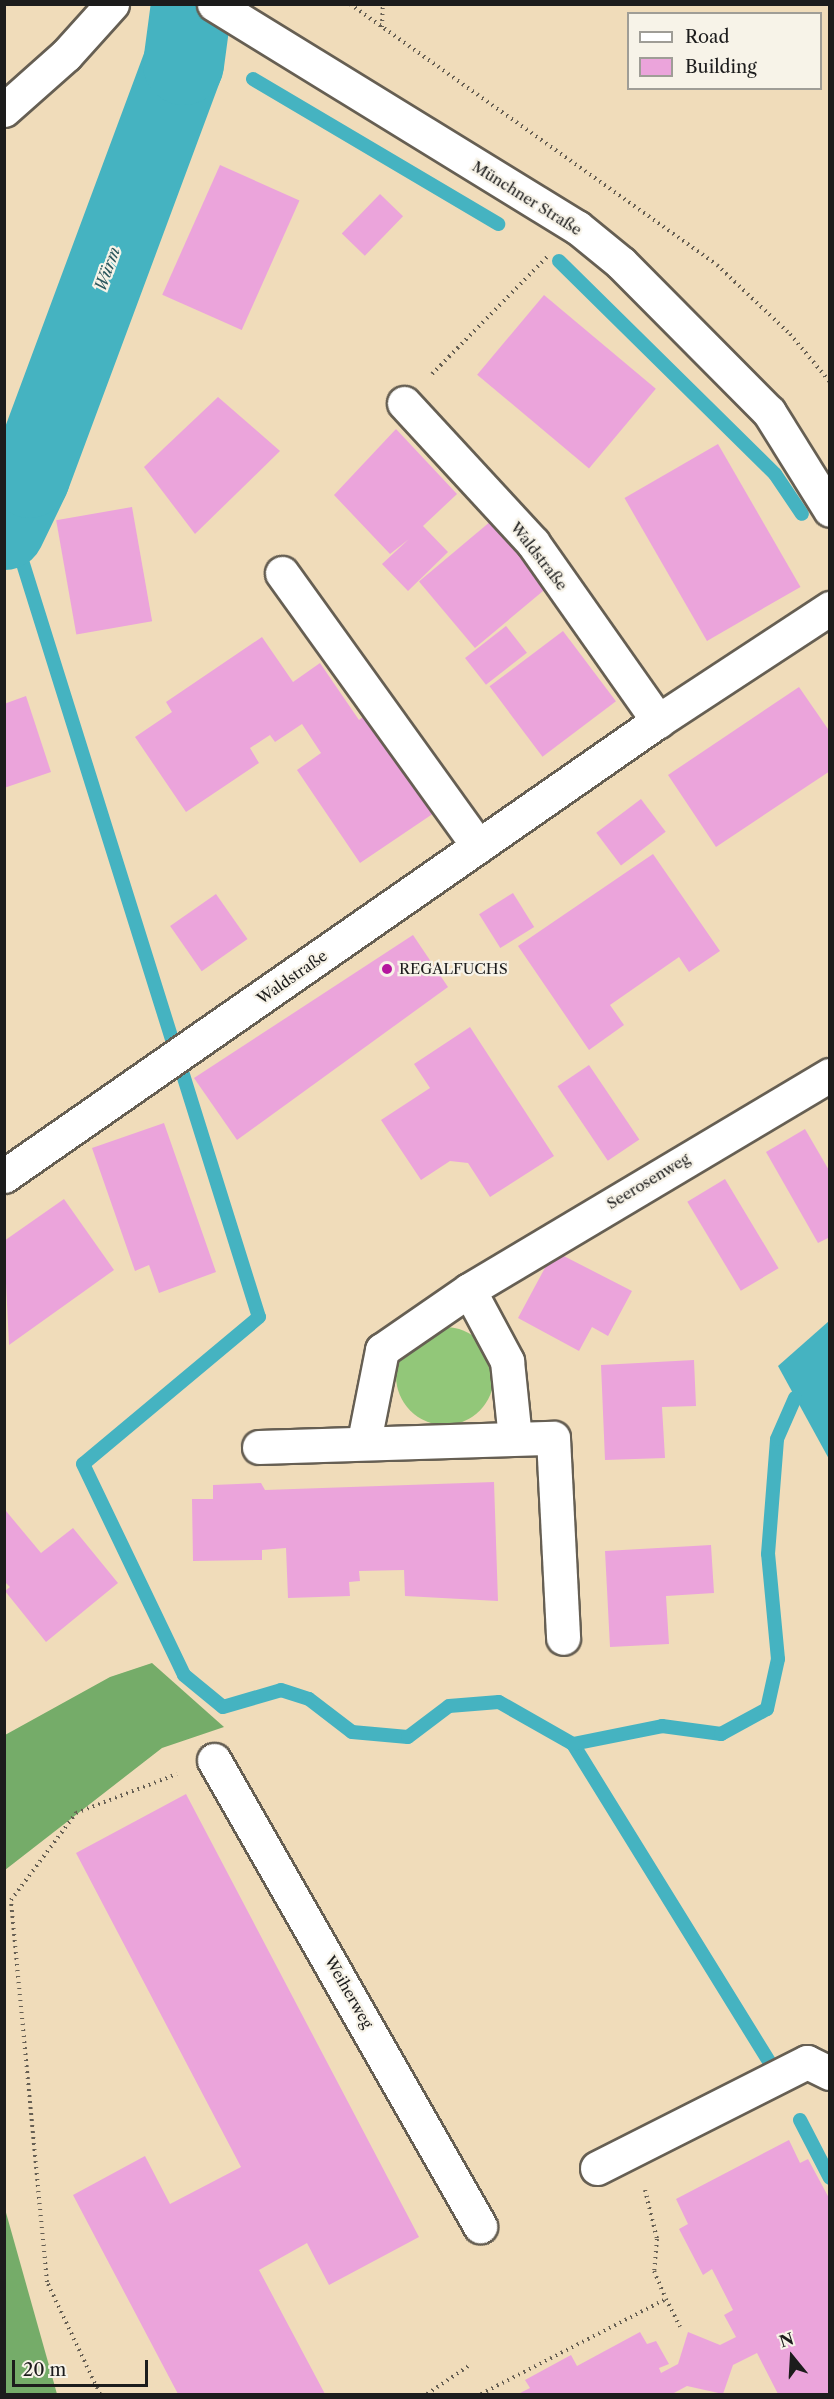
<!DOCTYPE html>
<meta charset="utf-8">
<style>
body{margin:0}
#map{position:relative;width:834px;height:2399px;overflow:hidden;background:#f0dcba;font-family:"Libre Caslon Text",serif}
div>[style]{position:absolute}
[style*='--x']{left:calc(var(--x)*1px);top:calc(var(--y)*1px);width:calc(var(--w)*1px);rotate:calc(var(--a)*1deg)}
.green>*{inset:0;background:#92c779}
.round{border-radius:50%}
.forest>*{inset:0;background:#75ac69}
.water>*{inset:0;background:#45b3c1}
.stream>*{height:14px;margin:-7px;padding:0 7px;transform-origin:7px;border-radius:7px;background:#45b3c1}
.river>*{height:81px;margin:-40.5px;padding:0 40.5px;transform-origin:40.5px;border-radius:40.5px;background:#45b3c1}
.building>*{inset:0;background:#eba4db;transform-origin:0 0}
.path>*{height:4px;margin-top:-2px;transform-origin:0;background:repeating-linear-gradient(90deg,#665f53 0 1.5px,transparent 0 6px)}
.roads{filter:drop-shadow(2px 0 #665f53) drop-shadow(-2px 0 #665f53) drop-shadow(0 2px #665f53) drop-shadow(0 -2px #665f53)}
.minor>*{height:33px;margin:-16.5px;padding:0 16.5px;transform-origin:16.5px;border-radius:16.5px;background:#fff}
.dots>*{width:16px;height:16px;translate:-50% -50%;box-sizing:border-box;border:3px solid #f7f3e8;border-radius:50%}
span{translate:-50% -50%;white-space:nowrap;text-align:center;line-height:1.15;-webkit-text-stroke:4.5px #f7f3e8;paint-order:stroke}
.street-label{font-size:15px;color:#1c1c1c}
.poi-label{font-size:15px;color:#1c1c1c}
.left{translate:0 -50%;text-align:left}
.water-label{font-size:16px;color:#2c585e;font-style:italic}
.frame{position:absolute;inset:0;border:6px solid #1c1c1c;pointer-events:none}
.legend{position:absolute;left:627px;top:12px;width:195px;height:78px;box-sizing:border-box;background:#f7f3e8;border:2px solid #9f9d96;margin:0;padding:8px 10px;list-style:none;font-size:18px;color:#1c1c1c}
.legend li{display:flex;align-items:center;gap:12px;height:30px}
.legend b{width:30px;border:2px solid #9f9d96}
.north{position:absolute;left:762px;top:2327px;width:60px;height:60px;-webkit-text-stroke:4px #f7f3e8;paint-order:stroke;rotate:342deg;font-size:16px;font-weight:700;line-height:24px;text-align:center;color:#1c1c1c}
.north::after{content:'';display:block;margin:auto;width:21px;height:27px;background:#1c1c1c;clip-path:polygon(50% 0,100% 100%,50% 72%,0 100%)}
.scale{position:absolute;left:12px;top:2360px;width:136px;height:27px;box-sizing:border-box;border:3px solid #1c1c1c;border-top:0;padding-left:8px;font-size:18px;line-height:21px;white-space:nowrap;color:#1c1c1c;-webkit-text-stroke:4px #f7f3e8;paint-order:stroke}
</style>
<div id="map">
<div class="green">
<i class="round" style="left:396px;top:1327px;width:98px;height:98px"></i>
</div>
<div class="forest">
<i style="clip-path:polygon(152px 1663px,224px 1727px,162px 1748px,5px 1870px,5px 1735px,110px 1677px)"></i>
<i style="clip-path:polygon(4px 2209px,5px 2209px,57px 2394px,5px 2394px)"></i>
</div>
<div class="water">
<i style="clip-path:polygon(829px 1321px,829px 1459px,778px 1366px)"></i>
</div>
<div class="stream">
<i style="--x:189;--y:24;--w:21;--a:41"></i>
<i style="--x:253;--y:79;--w:285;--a:30.6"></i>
<i style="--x:559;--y:261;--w:303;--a:44.6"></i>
<i style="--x:775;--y:474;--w:48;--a:56"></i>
<i style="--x:9;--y:519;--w:836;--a:72.61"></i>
<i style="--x:259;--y:1317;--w:229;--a:140.1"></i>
<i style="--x:83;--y:1464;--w:234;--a:64.4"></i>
<i style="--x:184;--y:1675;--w:50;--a:39.4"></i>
<i style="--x:223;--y:1707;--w:60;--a:-16.3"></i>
<i style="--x:281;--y:1690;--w:29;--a:18"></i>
<i style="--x:309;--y:1699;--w:54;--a:37.5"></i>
<i style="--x:352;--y:1732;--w:56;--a:5.1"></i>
<i style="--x:408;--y:1737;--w:51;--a:-37.1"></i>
<i style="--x:449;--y:1706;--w:50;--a:-4.6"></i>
<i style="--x:499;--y:1702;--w:85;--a:29.6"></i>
<i style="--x:573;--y:1744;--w:379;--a:58.3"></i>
<i style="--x:573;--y:1744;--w:91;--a:-11.4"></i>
<i style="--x:662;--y:1726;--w:60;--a:7.7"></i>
<i style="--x:721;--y:1734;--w:52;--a:-28.5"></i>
<i style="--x:767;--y:1709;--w:51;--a:-77.6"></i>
<i style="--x:778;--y:1659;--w:105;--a:-95.4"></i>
<i style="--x:768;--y:1554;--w:115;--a:-85.5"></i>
<i style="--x:777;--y:1439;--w:45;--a:-66.3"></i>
<i style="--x:800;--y:2120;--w:65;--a:62.7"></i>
</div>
<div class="river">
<i style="--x:4;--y:529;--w:58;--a:-64.3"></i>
<i style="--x:29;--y:477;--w:441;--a:-69.6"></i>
<i style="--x:183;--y:64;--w:61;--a:-82.4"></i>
</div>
<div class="building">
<i style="left:220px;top:165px;width:87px;height:142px;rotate:24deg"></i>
<i style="left:380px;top:194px;width:32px;height:55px;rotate:44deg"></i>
<i style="left:544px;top:295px;width:146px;height:104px;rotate:40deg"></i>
<i style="clip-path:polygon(218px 397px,280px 451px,195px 534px,144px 467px)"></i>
<i style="clip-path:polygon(396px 429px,457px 494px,423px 526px,448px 552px,408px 591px,382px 564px,409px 539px,390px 554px,334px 495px)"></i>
<i style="left:718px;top:444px;width:165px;height:108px;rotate:60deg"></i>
<i style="left:132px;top:507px;width:116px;height:77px;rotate:80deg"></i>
<i style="left:491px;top:521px;width:87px;height:94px;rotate:50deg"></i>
<i style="left:506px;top:626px;width:34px;height:52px;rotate:52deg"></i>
<i style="left:563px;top:631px;width:88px;height:92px;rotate:53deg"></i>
<i style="clip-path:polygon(262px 637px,293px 682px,320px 663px,359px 720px,370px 712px,437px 811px,360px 863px,297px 770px,321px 753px,302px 724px,275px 742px,270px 735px,250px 748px,259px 763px,186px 812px,135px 737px,172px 712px,166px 702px)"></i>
<i style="clip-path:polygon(799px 687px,830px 732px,830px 771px,716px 847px,668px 775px)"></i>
<i style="clip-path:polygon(26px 696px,51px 772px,4px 788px,4px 704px)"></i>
<i style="left:641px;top:799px;width:41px;height:56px;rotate:53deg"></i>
<i style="clip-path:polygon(653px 854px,720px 951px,689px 972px,679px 957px,610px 1005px,624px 1025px,589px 1050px,518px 946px)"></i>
<i style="left:513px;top:893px;width:40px;height:40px;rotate:58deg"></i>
<i style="left:216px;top:894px;width:55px;height:56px;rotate:55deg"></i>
<i style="clip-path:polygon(413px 935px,448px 987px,237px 1140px,194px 1078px)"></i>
<i style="clip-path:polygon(470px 1027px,554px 1156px,490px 1197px,468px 1163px,450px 1161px,421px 1180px,381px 1120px,430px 1088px,414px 1064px)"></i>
<i style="left:589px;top:1065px;width:90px;height:38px;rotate:56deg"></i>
<i style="clip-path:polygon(164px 1123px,216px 1272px,159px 1293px,149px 1265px,135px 1271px,92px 1148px)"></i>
<i style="clip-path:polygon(805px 1129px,830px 1172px,830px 1237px,818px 1243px,766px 1152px)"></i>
<i style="left:725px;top:1179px;width:104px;height:44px;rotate:59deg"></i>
<i style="clip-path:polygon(64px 1199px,114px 1270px,9px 1345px,4px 1241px)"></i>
<i style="clip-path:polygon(554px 1251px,632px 1291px,608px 1336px,592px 1327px,579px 1351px,518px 1318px)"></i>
<i style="clip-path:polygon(694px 1360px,696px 1406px,662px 1407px,665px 1458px,605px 1460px,601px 1365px)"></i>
<i style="clip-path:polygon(494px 1482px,498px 1601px,405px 1596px,404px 1570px,359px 1571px,360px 1581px,349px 1582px,350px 1596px,288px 1598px,286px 1548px,262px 1550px,262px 1560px,193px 1561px,192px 1499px,213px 1499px,213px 1485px,261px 1483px,265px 1490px)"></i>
<i style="clip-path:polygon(6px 1511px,41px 1553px,73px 1528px,118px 1583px,46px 1642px,5px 1591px,10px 1587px,4px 1581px)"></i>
<i style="clip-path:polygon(711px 1545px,714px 1593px,666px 1596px,669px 1644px,610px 1647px,605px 1551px)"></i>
<i style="clip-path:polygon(186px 1794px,419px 2237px,329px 2285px,307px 2243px,259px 2270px,325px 2394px,178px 2394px,73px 2195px,145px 2156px,170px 2204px,241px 2167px,76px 1853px)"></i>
<i style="clip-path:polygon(789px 2140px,800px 2163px,808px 2159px,830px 2200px,830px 2394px,778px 2394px,757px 2353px,733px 2365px,723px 2394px,687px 2386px,672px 2394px,518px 2394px,530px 2388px,525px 2380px,571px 2355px,577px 2366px,640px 2332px,647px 2344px,656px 2341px,669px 2364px,659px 2368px,661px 2373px,678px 2364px,688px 2332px,720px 2345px,736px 2337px,724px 2315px,733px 2310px,712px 2269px,703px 2275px,679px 2229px,688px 2224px,676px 2199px)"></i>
</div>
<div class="path">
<i style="--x:350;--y:4;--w:450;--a:35.4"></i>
<i style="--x:717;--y:265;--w:100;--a:43.4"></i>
<i style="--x:790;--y:334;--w:62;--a:50.2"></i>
<i style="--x:382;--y:27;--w:23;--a:-88"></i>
<i style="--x:432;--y:374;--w:167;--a:-45.5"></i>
<i style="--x:645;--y:2190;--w:50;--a:76.2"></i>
<i style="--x:657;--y:2239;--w:32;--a:95"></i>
<i style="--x:654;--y:2271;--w:30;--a:67"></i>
<i style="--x:100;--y:2394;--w:124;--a:-115.3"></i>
<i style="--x:47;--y:2282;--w:384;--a:-95.4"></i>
<i style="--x:11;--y:1900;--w:109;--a:-53.2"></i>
<i style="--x:76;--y:1813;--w:108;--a:-21.1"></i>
<i style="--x:427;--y:2394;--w:52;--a:-34"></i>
<i style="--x:481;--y:2394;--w:208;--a:-27.2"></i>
<i style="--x:666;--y:2299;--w:31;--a:63"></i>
</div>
<div class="roads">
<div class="minor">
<i style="--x:214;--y:4;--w:426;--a:31.6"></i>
<i style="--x:577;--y:227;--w:57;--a:39.3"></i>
<i style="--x:621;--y:263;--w:210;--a:45.2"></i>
<i style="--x:769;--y:412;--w:115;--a:58.1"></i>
<i style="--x:4;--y:110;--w:83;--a:-41.6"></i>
<i style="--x:66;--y:55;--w:69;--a:-48"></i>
<i style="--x:404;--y:403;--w:190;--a:47.3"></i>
<i style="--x:533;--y:543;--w:218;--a:54.9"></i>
<i style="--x:282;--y:573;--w:336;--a:54.3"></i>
<i style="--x:4;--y:1176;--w:797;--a:-34.83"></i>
<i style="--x:658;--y:721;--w:206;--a:-33.3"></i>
<i style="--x:469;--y:1290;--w:81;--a:61.8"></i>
<i style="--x:507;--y:1361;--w:77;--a:84.1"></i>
<i style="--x:364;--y:1441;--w:93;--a:-78.8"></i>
<i style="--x:382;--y:1350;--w:106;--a:-34.6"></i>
<i style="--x:469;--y:1290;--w:420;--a:-30.8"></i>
<i style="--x:259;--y:1447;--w:294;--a:-1.8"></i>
<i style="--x:553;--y:1438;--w:200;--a:87.1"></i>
<i style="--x:214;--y:1760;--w:537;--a:60.28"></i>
<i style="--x:597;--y:2168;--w:235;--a:-26.8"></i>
<i style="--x:807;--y:2062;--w:25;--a:26"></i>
</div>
</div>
<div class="dots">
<i style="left:387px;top:969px;background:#b5179e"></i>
</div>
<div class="street-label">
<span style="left:527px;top:198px;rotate:32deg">Münchner Straße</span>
<span style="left:539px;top:556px;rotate:52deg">Waldstraße</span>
<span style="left:292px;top:977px;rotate:-35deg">Waldstraße</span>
<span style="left:648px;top:1181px;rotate:-31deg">Seerosenweg</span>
<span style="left:349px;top:1992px;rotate:60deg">Weiherweg</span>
</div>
<div class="poi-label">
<span class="left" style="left:399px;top:969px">REGALFUCHS</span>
</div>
<div class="water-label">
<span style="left:107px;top:269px;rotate:-70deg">Würm</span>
</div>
<div class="frame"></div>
<ul class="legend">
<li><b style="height:8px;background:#fff"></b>Road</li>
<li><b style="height:16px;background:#eba4db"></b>Building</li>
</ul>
<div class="north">N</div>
<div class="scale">20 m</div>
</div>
